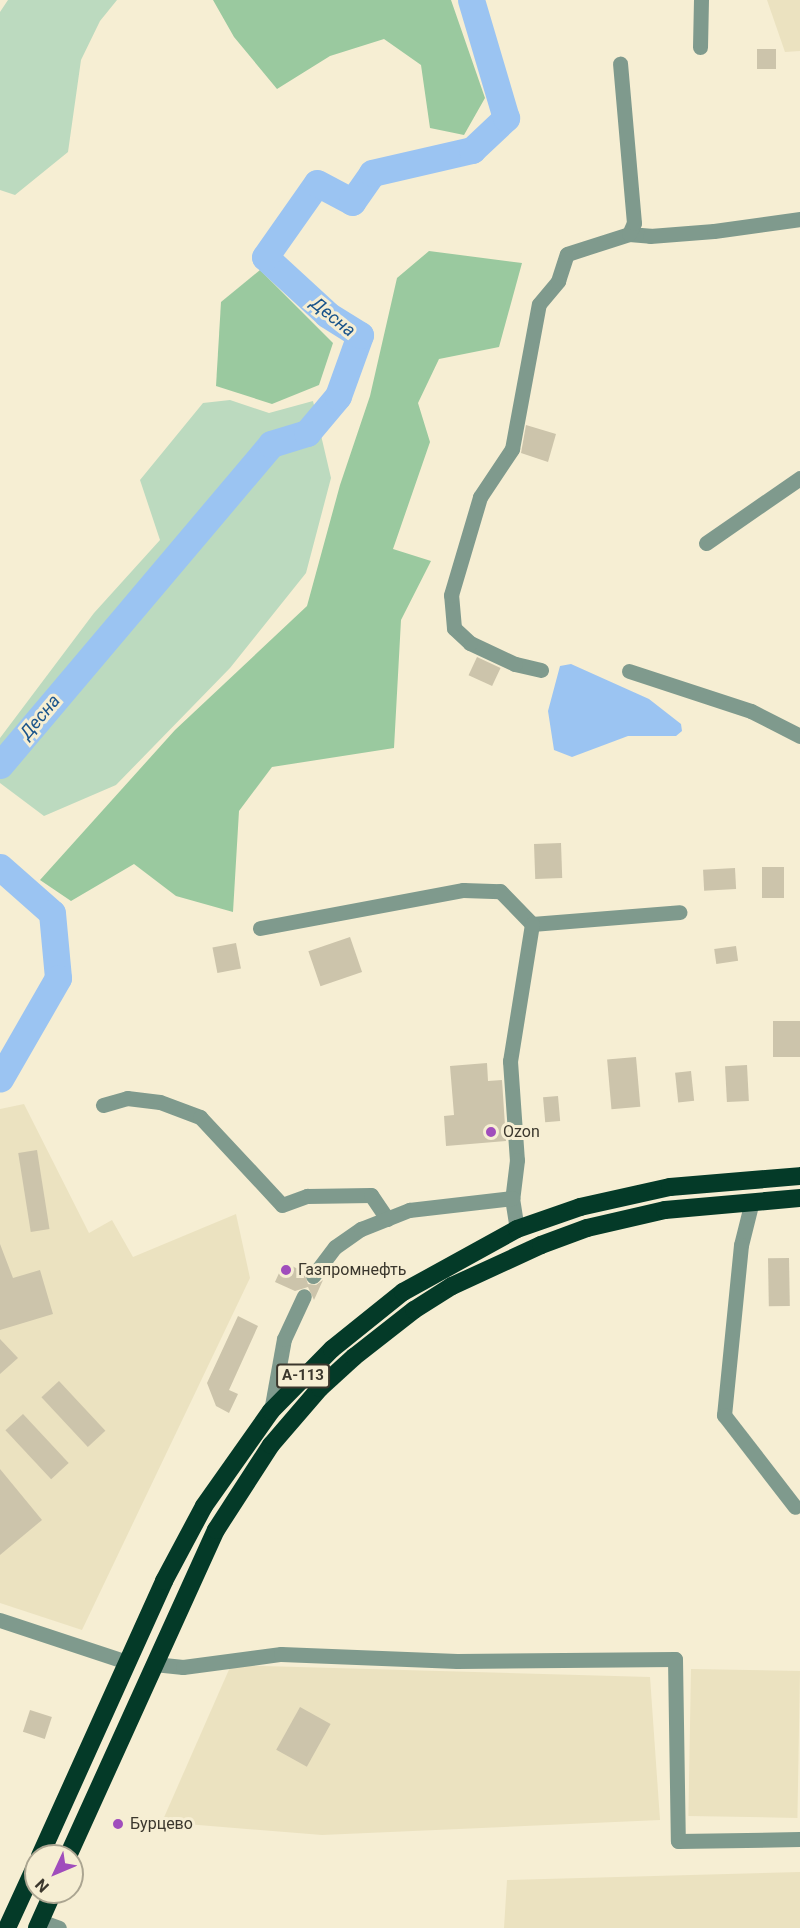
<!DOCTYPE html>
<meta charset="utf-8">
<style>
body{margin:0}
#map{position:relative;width:800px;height:1928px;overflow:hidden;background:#f6eed3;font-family:Roboto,sans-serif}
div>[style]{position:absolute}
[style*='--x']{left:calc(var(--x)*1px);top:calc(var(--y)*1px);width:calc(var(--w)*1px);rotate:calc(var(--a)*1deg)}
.built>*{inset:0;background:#ebe2c0;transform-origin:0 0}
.green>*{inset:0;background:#bcdabf}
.forest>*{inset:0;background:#9ac99f}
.water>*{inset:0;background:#9bc4f2}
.river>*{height:27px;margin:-13.5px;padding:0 13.5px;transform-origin:13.5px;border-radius:13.5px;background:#9bc4f2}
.building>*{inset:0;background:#ccc4ab;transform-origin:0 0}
.minor>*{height:15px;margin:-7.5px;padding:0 7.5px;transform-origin:7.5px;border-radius:7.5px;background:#7f9a8d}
.highway>*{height:18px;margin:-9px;padding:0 9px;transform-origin:9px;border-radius:9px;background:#043a28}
.dots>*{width:16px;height:16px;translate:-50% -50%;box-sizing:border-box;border:3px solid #f6eed3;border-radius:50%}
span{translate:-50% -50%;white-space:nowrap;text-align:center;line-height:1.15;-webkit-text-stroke:6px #f6eed3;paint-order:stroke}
.shield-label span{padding:2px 4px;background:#f6eed3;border:2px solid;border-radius:4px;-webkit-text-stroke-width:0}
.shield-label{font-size:15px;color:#3b372d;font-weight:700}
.poi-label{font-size:16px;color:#3b372d}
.left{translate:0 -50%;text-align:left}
.water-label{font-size:18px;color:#1a548b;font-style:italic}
.north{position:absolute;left:24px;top:1844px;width:60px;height:60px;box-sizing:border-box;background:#f6eed3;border:2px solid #aba591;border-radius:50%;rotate:226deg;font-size:16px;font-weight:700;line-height:24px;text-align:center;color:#3b372d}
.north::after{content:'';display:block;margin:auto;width:21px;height:27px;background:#a04dbc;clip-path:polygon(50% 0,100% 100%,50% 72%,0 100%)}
</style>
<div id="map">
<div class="built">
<i style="clip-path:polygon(767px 0,800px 0,800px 51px,785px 52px)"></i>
<i style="clip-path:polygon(24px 1104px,89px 1233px,112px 1220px,133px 1257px,236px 1214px,250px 1278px,82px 1630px,0 1603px,0 1109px)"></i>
<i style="clip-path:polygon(231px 1665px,650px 1677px,660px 1820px,322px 1835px,162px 1822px)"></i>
<i style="left:691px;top:1669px;width:109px;height:147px;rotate:1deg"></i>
<i style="clip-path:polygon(800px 1872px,800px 1928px,504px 1928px,507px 1880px)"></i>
</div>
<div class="green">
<i style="clip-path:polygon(8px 0,117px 0,100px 21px,81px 60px,68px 152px,15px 195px,0 190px,0 12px)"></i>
<i style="clip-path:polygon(230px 400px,269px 413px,313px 401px,331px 478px,306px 573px,230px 668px,116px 785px,44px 816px,0 783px,0 738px,94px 613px,160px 540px,140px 480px,203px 403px)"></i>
</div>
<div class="forest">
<i style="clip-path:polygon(213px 0,451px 0,485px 98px,464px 135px,430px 128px,421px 65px,384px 39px,330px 56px,277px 89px,234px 37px)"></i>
<i style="clip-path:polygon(429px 251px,522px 263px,499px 347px,439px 359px,418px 403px,430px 442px,393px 549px,431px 561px,401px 620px,394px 748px,272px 767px,239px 811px,233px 912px,176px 896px,134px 864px,71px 901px,40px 880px,175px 730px,307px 606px,340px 485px,370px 396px,397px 278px)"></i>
<i style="clip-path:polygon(260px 270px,333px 343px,319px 385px,272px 404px,216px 386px,221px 302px)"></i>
</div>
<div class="water">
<i style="clip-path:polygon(571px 664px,649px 699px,681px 724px,682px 731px,676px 736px,628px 736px,572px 757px,554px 750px,548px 711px,560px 666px)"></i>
</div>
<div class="river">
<i style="--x:0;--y:765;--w:420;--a:-49.8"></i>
<i style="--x:271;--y:444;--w:38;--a:-17"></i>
<i style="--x:307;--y:433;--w:48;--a:-50"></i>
<i style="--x:338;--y:396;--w:65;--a:-70.2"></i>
<i style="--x:360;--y:335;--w:39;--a:-148"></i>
<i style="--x:327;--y:314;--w:84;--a:-137.4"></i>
<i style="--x:265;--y:257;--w:90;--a:-54.9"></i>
<i style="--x:317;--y:183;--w:40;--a:28"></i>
<i style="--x:352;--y:202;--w:35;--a:-55"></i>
<i style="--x:372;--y:173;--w:103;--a:-13"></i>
<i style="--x:472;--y:150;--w:47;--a:-43.3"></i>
<i style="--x:506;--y:118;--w:123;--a:-106.5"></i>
<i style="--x:0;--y:867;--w:69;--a:41.5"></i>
<i style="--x:52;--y:913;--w:65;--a:84.7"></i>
<i style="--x:58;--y:978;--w:116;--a:119.9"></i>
</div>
<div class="building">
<i style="left:757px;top:49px;width:19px;height:20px"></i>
<i style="clip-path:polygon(526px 425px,556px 434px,548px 462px,521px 453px)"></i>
<i style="left:477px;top:657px;width:26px;height:20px;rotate:25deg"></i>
<i style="left:561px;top:843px;width:35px;height:27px;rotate:88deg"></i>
<i style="left:762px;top:867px;width:22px;height:31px"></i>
<i style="left:735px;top:868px;width:21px;height:32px;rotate:87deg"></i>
<i style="left:350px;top:937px;width:37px;height:44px;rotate:71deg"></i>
<i style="left:236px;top:943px;width:26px;height:24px;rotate:79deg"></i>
<i style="left:736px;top:946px;width:15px;height:22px;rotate:82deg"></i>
<i style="left:800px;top:1021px;width:36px;height:27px;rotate:90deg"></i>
<i style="left:636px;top:1057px;width:50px;height:29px;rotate:85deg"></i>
<i style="clip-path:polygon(487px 1063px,488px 1081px,502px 1080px,506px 1141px,446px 1146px,444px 1116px,454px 1115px,450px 1066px)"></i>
<i style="left:747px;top:1065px;width:36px;height:22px;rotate:87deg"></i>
<i style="left:691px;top:1071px;width:30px;height:16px;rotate:84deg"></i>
<i style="left:558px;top:1096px;width:25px;height:15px;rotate:85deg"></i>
<i style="left:37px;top:1150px;width:80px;height:19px;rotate:81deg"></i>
<i style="clip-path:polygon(0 1244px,13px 1278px,40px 1270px,53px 1314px,0 1330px)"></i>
<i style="left:789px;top:1258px;width:48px;height:21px;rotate:89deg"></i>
<i style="clip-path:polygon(284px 1262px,304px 1272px,308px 1284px,316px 1285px,323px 1280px,314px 1300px,308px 1287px,295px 1291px,275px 1282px)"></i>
<i style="clip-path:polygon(238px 1316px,258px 1326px,229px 1390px,238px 1394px,229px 1413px,216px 1406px,207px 1383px)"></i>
<i style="clip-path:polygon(0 1339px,18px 1358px,0 1374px)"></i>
<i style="left:59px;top:1381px;width:68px;height:24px;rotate:47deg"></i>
<i style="left:23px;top:1414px;width:67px;height:24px;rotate:47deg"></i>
<i style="clip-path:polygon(0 1469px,42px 1520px,0 1555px)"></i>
<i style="left:300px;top:1707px;width:35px;height:49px;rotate:29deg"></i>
<i style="left:30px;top:1710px;width:23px;height:23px;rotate:18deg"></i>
</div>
<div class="minor">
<i style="--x:700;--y:47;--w:47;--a:-88.8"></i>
<i style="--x:629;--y:234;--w:21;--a:5"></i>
<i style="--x:650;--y:236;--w:64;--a:-4.5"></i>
<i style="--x:714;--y:231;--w:87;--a:-7.9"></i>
<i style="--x:706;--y:543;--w:114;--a:-34.7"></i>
<i style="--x:541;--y:670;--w:27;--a:-167"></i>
<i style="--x:515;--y:664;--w:50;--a:-155"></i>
<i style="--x:470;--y:643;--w:22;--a:-137"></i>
<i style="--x:454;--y:628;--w:33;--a:-95"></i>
<i style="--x:451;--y:595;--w:102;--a:-73.5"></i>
<i style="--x:480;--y:497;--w:58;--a:-56.3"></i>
<i style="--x:512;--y:449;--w:147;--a:-79.5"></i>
<i style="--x:539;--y:304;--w:30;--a:-50"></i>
<i style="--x:558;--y:281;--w:28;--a:-72"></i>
<i style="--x:567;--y:254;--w:65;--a:-17.9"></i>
<i style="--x:629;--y:234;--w:12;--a:-66"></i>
<i style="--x:634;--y:223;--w:160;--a:-95"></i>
<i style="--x:629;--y:671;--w:128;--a:18.2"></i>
<i style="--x:751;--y:711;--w:55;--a:27"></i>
<i style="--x:532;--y:924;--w:148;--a:-4.6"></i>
<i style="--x:260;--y:928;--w:207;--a:-10.6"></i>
<i style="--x:463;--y:890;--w:37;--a:2"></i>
<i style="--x:500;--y:891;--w:46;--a:45.9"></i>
<i style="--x:532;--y:924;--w:139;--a:99.1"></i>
<i style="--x:510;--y:1061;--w:99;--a:86"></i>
<i style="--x:517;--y:1160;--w:38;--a:97"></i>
<i style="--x:512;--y:1198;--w:31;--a:81"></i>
<i style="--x:103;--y:1105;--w:25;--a:-16"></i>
<i style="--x:127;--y:1098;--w:33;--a:7"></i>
<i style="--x:160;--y:1102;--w:43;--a:20.6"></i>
<i style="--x:200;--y:1117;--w:120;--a:47"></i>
<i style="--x:282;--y:1205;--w:27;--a:-20"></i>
<i style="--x:307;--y:1196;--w:64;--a:-0.9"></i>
<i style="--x:371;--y:1195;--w:29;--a:56"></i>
<i style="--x:752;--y:1201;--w:45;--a:104"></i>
<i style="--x:741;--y:1245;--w:171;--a:95.7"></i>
<i style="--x:724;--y:1415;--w:116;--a:52.3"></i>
<i style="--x:313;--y:1276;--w:36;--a:-53"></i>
<i style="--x:335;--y:1247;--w:32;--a:-35"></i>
<i style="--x:361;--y:1229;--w:52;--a:-21.6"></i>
<i style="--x:409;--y:1210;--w:104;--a:-6.6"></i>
<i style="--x:271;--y:1411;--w:73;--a:-79.8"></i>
<i style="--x:284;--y:1339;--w:47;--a:-65.1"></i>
<i style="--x:0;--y:1620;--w:134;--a:18.3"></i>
<i style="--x:154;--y:1664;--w:29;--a:6"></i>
<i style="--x:183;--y:1667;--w:99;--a:-7.6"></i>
<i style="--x:281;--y:1654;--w:176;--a:2.3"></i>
<i style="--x:457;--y:1661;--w:218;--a:-0.5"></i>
<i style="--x:675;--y:1659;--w:182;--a:89.1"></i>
<i style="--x:678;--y:1841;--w:122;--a:-0.9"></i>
<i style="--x:40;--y:1921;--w:20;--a:20"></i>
</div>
<div class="highway">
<i style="--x:40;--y:1856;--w:302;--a:-65.7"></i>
<i style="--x:164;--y:1581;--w:85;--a:-61.9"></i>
<i style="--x:204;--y:1506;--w:116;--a:-54.8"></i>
<i style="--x:271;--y:1411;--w:87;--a:-45.5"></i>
<i style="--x:332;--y:1349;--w:91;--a:-38.8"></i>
<i style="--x:403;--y:1292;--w:130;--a:-28.9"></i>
<i style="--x:517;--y:1229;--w:67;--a:-19.2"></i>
<i style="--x:580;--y:1207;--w:92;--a:-12.5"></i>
<i style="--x:670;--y:1187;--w:130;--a:-4.8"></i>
<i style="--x:68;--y:1856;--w:358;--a:-65.6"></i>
<i style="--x:216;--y:1530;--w:101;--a:-57.1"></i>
<i style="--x:271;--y:1445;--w:75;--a:-49.3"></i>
<i style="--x:320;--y:1388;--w:46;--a:-42.4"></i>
<i style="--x:354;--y:1357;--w:76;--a:-38.1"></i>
<i style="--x:414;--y:1310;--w:45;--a:-32.3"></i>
<i style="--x:452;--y:1286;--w:98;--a:-24.7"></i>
<i style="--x:541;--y:1245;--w:49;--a:-20.3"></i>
<i style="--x:587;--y:1228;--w:80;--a:-13"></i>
<i style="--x:665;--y:1210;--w:136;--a:-5.1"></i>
<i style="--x:7;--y:1928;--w:69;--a:-65.3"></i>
<i style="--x:37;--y:1928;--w:39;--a:-66"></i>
</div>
<div class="dots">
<i style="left:491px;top:1132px;background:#a04dbc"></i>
<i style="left:286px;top:1270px;background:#a04dbc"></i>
<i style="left:118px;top:1824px;background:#a04dbc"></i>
</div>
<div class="shield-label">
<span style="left:303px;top:1376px">А-113</span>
</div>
<div class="poi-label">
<span class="left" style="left:503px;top:1132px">Ozon</span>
<span class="left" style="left:298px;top:1270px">Газпромнефть</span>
<span class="left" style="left:130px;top:1824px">Бурцево</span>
</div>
<div class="water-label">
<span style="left:333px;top:317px;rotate:39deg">Десна</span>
<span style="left:40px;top:717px;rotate:-50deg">Десна</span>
</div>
<div class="north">N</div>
</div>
